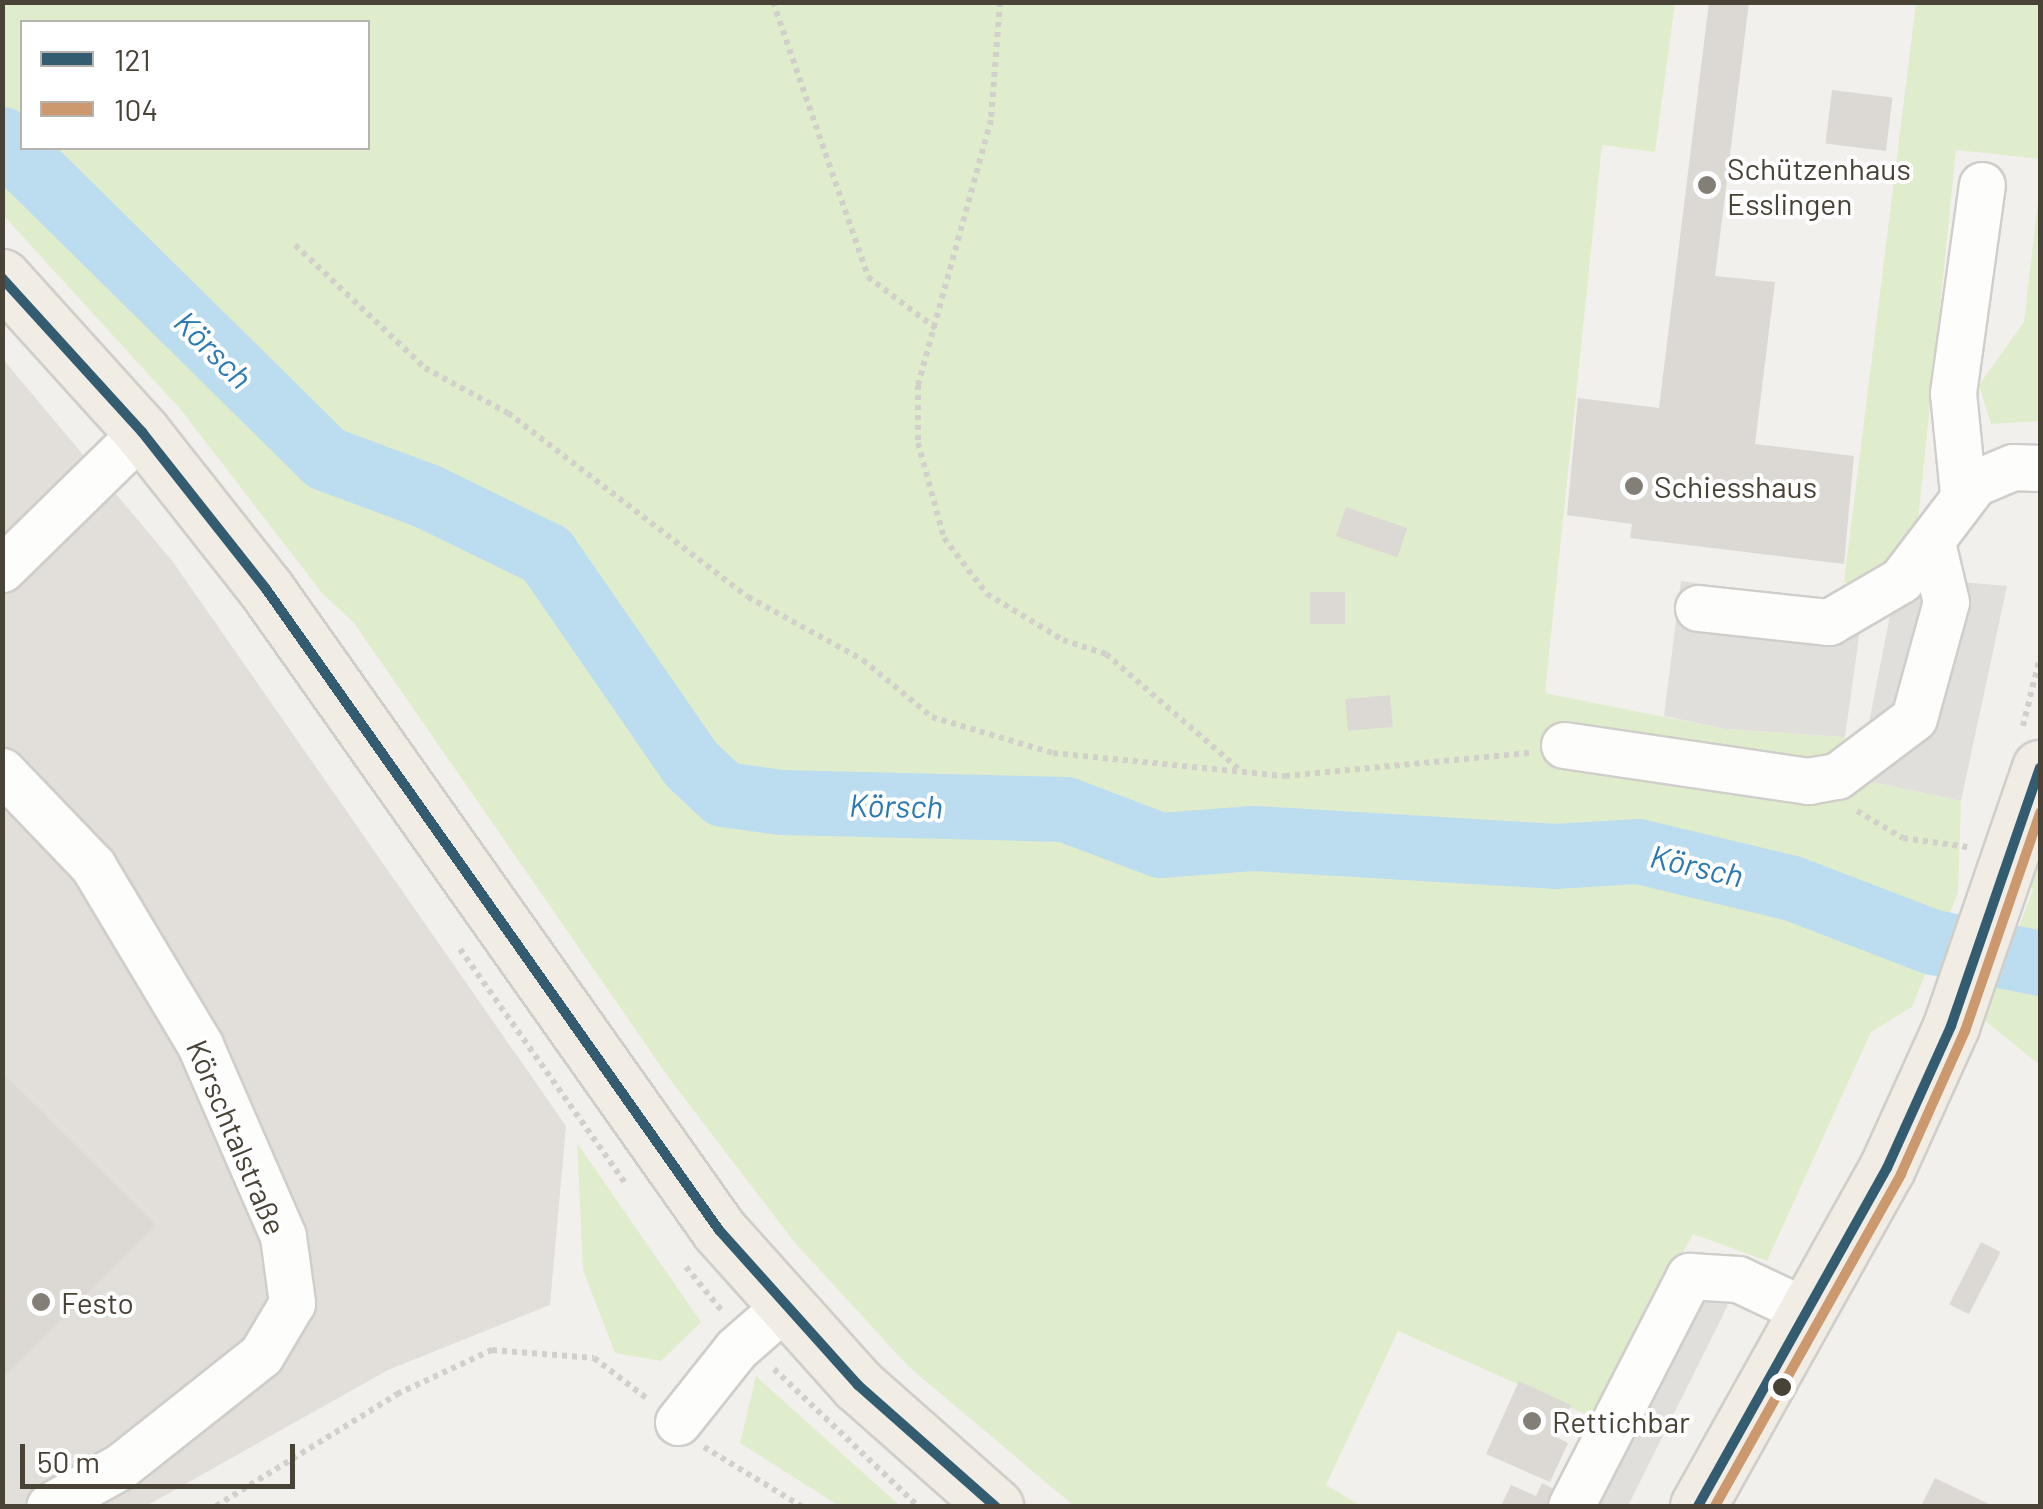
<!DOCTYPE html>
<meta charset="utf-8">
<style>
body{margin:0}
#map{position:relative;width:2043px;height:1509px;overflow:hidden;background:#f2f0ec;font-family:Barlow,sans-serif}
div>[style]{position:absolute}
[style*='--x']{left:calc(var(--x)*1px);top:calc(var(--y)*1px);width:calc(var(--w)*1px);rotate:calc(var(--a)*1deg)}
.industrial>*{inset:0;background:#e2dfda}
.green>*{inset:0;background:#e0edcc}
.parking>*{inset:0;background:#e1dfdc}
.river>*{height:65px;margin:-32.5px;padding:0 32.5px;transform-origin:32.5px;border-radius:32.5px;background:#bcdcf0}
.building>*{inset:0;background:#dcd9d4;transform-origin:0 0}
.path>*{height:6px;margin-top:-3px;transform-origin:0;background:repeating-linear-gradient(90deg,#d2d0ca 0 5px,transparent 0 10px)}
.roads{filter:drop-shadow(2px 0 #d0ceca) drop-shadow(-2px 0 #d0ceca) drop-shadow(0 2px #d0ceca) drop-shadow(0 -2px #d0ceca)}
.minor>*{height:45px;margin:-22.5px;padding:0 22.5px;transform-origin:22.5px;border-radius:22.5px;background:#fdfdfc}
.major>*{height:55px;margin:-27.5px;padding:0 27.5px;transform-origin:27.5px;border-radius:27.5px;background:#f2ede4}
.bus-1>*{height:10px;margin:-5px;padding:0 5px;transform-origin:5px;border-radius:5px;background:#335c71}
.bus-2>*{height:10px;margin:-5px;padding:0 5px;transform-origin:5px;border-radius:5px;background:#cc986d}
.dots>*{width:28px;height:28px;translate:-50% -50%;box-sizing:border-box;border:5px solid #fff;border-radius:50%}
span{translate:-50% -50%;white-space:nowrap;text-align:center;line-height:1.15;-webkit-text-stroke:8px #fff;paint-order:stroke}
.poi-label{font-size:30px;color:#494237}
.left{translate:0 -50%;text-align:left}
.street-label{font-size:30px;color:#494237}
.water-label{font-size:32px;color:#2c7ab1;font-style:italic}
.frame{position:absolute;inset:0;border:5px solid #494237;pointer-events:none}
.legend{position:absolute;left:20px;top:20px;width:350px;height:130px;box-sizing:border-box;background:#fff;border:2px solid #b6b3af;margin:0;padding:12px 18px;list-style:none;font-size:30px;color:#494237}
.legend li{display:flex;align-items:center;gap:20px;height:50px}
.legend b{width:50px;border:2px solid #b6b3af}
.scale{position:absolute;left:20px;top:1444px;width:275px;height:45px;box-sizing:border-box;border:5px solid #494237;border-top:0;padding-left:12px;font-size:30px;line-height:35px;white-space:nowrap;color:#494237;-webkit-text-stroke:8px #fff;paint-order:stroke}
</style>
<div id="map">
<div class="industrial">
<i style="clip-path:polygon(2px 358px,173px 562px,566px 1126px,550px 1305px,388px 1370px,146px 1506px,3px 1506px)"></i>
</div>
<div class="green">
<i style="clip-path:polygon(evenodd,3px 3px,1675px 3px,1655px 152px,1602px 145px,1545px 693px,1725px 729px,1845px 737px,1858px 779px,1961px 801px,1958px 893px,1912px 1007px,1871px 1032px,1767px 1261px,1693px 1234px,1594px 1418px,1398px 1331px,1326px 1485px,1361px 1506px,1074px 1506px,909px 1367px,795px 1243px,669px 1078px,354px 623px,322px 593px,181px 410px,3px 215px,3px 3px,22px 22px,368px 22px,368px 148px,22px 148px,22px 22px)"></i>
<i style="clip-path:polygon(1916px 3px,2040px 3px,2040px 159px,1956px 150px,1916px 541px,1859px 589px,1844px 582px)"></i>
<i style="clip-path:polygon(2040px 182px,2040px 421px,1991px 424px,1979px 385px,2024px 322px)"></i>
<i style="clip-path:polygon(2040px 837px,2040px 1065px,1984px 1020px,2033px 890px,2027px 882px)"></i>
<i style="clip-path:polygon(577px 1143px,701px 1322px,661px 1361px,615px 1353px,583px 1270px)"></i>
<i style="clip-path:polygon(756px 1376px,900px 1506px,839px 1506px,740px 1443px)"></i>
</div>
<div class="parking">
<i style="clip-path:polygon(1950px 553px,1962px 582px,2007px 586px,1961px 801px,1858px 779px,1891px 610px)"></i>
<i style="clip-path:polygon(1681px 581px,1842px 602px,1860px 630px,1845px 737px,1725px 729px,1664px 716px)"></i>
<i style="clip-path:polygon(1675px 1256px,1685px 1261px,1695px 1291px,1728px 1305px,1628px 1506px,1550px 1506px)"></i>
</div>
<div class="river">
<i style="--x:2;--y:139;--w:454;--a:44.6"></i>
<i style="--x:325;--y:458;--w:109;--a:20.4"></i>
<i style="--x:427;--y:496;--w:132;--a:26"></i>
<i style="--x:546;--y:554;--w:254;--a:55.4"></i>
<i style="--x:690;--y:763;--w:45;--a:43.2"></i>
<i style="--x:723;--y:794;--w:59;--a:7.9"></i>
<i style="--x:781;--y:802;--w:284;--a:1.4"></i>
<i style="--x:1065;--y:809;--w:102;--a:20.8"></i>
<i style="--x:1160;--y:845;--w:94;--a:-4.3"></i>
<i style="--x:1254;--y:838;--w:300;--a:3.4"></i>
<i style="--x:1553;--y:856;--w:85;--a:-3.4"></i>
<i style="--x:1638;--y:851;--w:158;--a:13.5"></i>
<i style="--x:1792;--y:888;--w:151;--a:21"></i>
<i style="--x:1933;--y:942;--w:109;--a:11.1"></i>
</div>
<div class="building">
<i style="clip-path:polygon(1709px 2px,1749px 2px,1715px 276px,1775px 282px,1755px 444px,1854px 456px,1844px 564px,1630px 538px,1632px 524px,1567px 515px,1578px 398px,1659px 408px)"></i>
<i style="left:1832px;top:90px;width:61px;height:54px;rotate:7deg"></i>
<i style="left:1346px;top:507px;width:65px;height:31px;rotate:19deg"></i>
<i style="left:1310px;top:592px;width:35px;height:32px"></i>
<i style="left:1390px;top:695px;width:32px;height:45px;rotate:85deg"></i>
<i style="clip-path:polygon(2px 1072px,156px 1225px,2px 1379px)"></i>
<i style="left:1981px;top:1242px;width:22px;height:70px;rotate:27deg"></i>
<i style="clip-path:polygon(1519px 1381px,1571px 1405px,1556px 1437px,1568px 1443px,1550px 1482px,1486px 1454px)"></i>
<i style="clip-path:polygon(1935px 1478px,1993px 1506px,1921px 1506px)"></i>
<i style="clip-path:polygon(1542px 1483px,1558px 1491px,1550px 1506px,1501px 1506px,1511px 1485px,1536px 1496px)"></i>
</div>
<div class="path">
<i style="--x:773;--y:2;--w:291;--a:70.9"></i>
<i style="--x:868;--y:277;--w:88;--a:37.1"></i>
<i style="--x:1000;--y:2;--w:118;--a:94.4"></i>
<i style="--x:991;--y:120;--w:275;--a:105.4"></i>
<i style="--x:918;--y:385;--w:58;--a:90"></i>
<i style="--x:918;--y:443;--w:98;--a:74.7"></i>
<i style="--x:944;--y:538;--w:71;--a:52.5"></i>
<i style="--x:987;--y:594;--w:89;--a:31.2"></i>
<i style="--x:1063;--y:640;--w:45;--a:18"></i>
<i style="--x:1106;--y:654;--w:179;--a:40.9"></i>
<i style="--x:295;--y:245;--w:179;--a:43.4"></i>
<i style="--x:425;--y:368;--w:94;--a:28.5"></i>
<i style="--x:508;--y:413;--w:302;--a:37.5"></i>
<i style="--x:748;--y:597;--w:131;--a:28.7"></i>
<i style="--x:863;--y:660;--w:89;--a:39.6"></i>
<i style="--x:932;--y:717;--w:126;--a:16.6"></i>
<i style="--x:1053;--y:753;--w:233;--a:5.7"></i>
<i style="--x:1285;--y:776;--w:245;--a:-5.4"></i>
<i style="--x:2023;--y:726;--w:71;--a:-76.2"></i>
<i style="--x:1857;--y:811;--w:53;--a:30.4"></i>
<i style="--x:1903;--y:838;--w:65;--a:8"></i>
<i style="--x:460;--y:949;--w:288;--a:54.8"></i>
<i style="--x:686;--y:1267;--w:58;--a:50.6"></i>
<i style="--x:774;--y:1369;--w:199;--a:43.6"></i>
<i style="--x:704;--y:1447;--w:114;--a:31.3"></i>
<i style="--x:216;--y:1506;--w:213;--a:-31.7"></i>
<i style="--x:397;--y:1394;--w:105;--a:-24.9"></i>
<i style="--x:492;--y:1350;--w:102;--a:4.5"></i>
<i style="--x:594;--y:1358;--w:69;--a:37.4"></i>
</div>
<div class="roads">
<div class="minor">
<i style="--x:1963;--y:493;--w:100;--a:-95.7"></i>
<i style="--x:1953;--y:393;--w:210;--a:-82.1"></i>
<i style="--x:2;--y:569;--w:196;--a:-44.4"></i>
<i style="--x:1698;--y:608;--w:132;--a:6.1"></i>
<i style="--x:1829;--y:622;--w:83;--a:-30.3"></i>
<i style="--x:1901;--y:580;--w:122;--a:-52.7"></i>
<i style="--x:1975;--y:483;--w:41;--a:-22.8"></i>
<i style="--x:2013;--y:467;--w:27;--a:2"></i>
<i style="--x:1564;--y:745;--w:247;--a:8.4"></i>
<i style="--x:1808;--y:781;--w:29;--a:-10"></i>
<i style="--x:1837;--y:776;--w:96;--a:-37"></i>
<i style="--x:1914;--y:718;--w:120;--a:-74.6"></i>
<i style="--x:1946;--y:602;--w:57;--a:-103.3"></i>
<i style="--x:2;--y:771;--w:132;--a:46.2"></i>
<i style="--x:93;--y:866;--w:209;--a:59.1"></i>
<i style="--x:200;--y:1045;--w:208;--a:66.5"></i>
<i style="--x:283;--y:1236;--w:68;--a:82.3"></i>
<i style="--x:292;--y:1303;--w:61;--a:120.8"></i>
<i style="--x:261;--y:1355;--w:179;--a:141.6"></i>
<i style="--x:121;--y:1466;--w:82;--a:150.9"></i>
<i style="--x:678;--y:1422;--w:93;--a:-51.5"></i>
<i style="--x:736;--y:1349;--w:64;--a:-41.2"></i>
<i style="--x:1571;--y:1506;--w:259;--a:-62.8"></i>
<i style="--x:1689;--y:1276;--w:49;--a:3.5"></i>
<i style="--x:1738;--y:1279;--w:80;--a:25.3"></i>
</div>
<div class="major">
<i style="--x:2;--y:277;--w:209;--a:47.9"></i>
<i style="--x:142;--y:432;--w:200;--a:51.7"></i>
<i style="--x:266;--y:589;--w:785;--a:54.75"></i>
<i style="--x:719;--y:1230;--w:208;--a:48.1"></i>
<i style="--x:858;--y:1385;--w:183;--a:41.5"></i>
<i style="--x:1698;--y:1506;--w:387;--a:-60.8"></i>
<i style="--x:1887;--y:1168;--w:156;--a:-65.7"></i>
<i style="--x:1951;--y:1026;--w:273;--a:-71"></i>
</div>
</div>
<div class="bus-1">
<i style="--x:2;--y:278;--w:208;--a:47.7"></i>
<i style="--x:142;--y:432;--w:200;--a:51.7"></i>
<i style="--x:266;--y:589;--w:785;--a:54.75"></i>
<i style="--x:719;--y:1230;--w:208;--a:48.1"></i>
<i style="--x:858;--y:1385;--w:183;--a:41.5"></i>
<i style="--x:1698;--y:1506;--w:387;--a:-60.8"></i>
<i style="--x:1887;--y:1168;--w:156;--a:-65.7"></i>
<i style="--x:1951;--y:1026;--w:273;--a:-71"></i>
</div>
<div class="bus-2">
<i style="--x:1715;--y:1506;--w:381;--a:-60.7"></i>
<i style="--x:1901;--y:1174;--w:157;--a:-65.9"></i>
<i style="--x:1965;--y:1031;--w:231;--a:-71"></i>
</div>
<div class="dots">
<i style="left:1707px;top:185px;background:#847f76"></i>
<i style="left:1634px;top:486px;background:#847f76"></i>
<i style="left:41px;top:1302px;background:#847f76"></i>
<i style="left:1782px;top:1387px;background:#494237"></i>
<i style="left:1532px;top:1421px;background:#847f76"></i>
</div>
<div class="poi-label">
<span class="left" style="left:1727px;top:185px">Schützenhaus<br>Esslingen</span>
<span class="left" style="left:1654px;top:486px">Schiesshaus</span>
<span class="left" style="left:61px;top:1302px">Festo</span>
<span class="left" style="left:1552px;top:1421px">Rettichbar</span>
</div>
<div class="street-label">
<span style="left:237px;top:1137px;rotate:67deg">Körschtalstraße</span>
</div>
<div class="water-label">
<span style="left:214px;top:349px;rotate:45deg">Körsch</span>
<span style="left:896px;top:805px;rotate:1deg">Körsch</span>
<span style="left:1697px;top:865px;rotate:13deg">Körsch</span>
</div>
<div class="frame"></div>
<ul class="legend">
<li><b style="height:12px;background:#335c71"></b>121</li>
<li><b style="height:12px;background:#cc986d"></b>104</li>
</ul>
<div class="scale">50 m</div>
</div>
